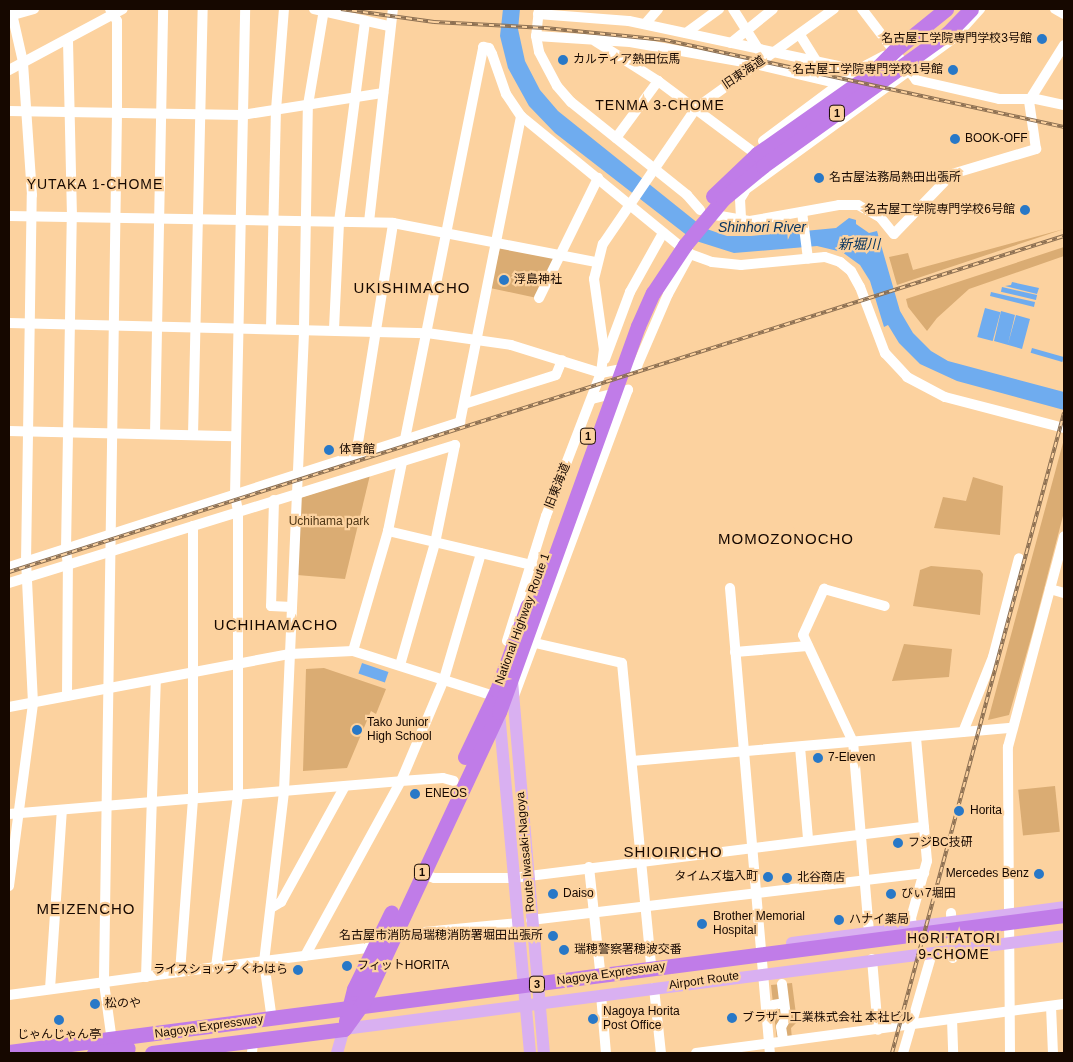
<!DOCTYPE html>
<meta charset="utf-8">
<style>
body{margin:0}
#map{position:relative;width:1073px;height:1062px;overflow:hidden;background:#fcd29f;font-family:Arial,"Noto Sans JP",sans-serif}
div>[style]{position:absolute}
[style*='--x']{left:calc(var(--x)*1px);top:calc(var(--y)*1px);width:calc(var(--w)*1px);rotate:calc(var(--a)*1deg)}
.green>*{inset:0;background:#daac73;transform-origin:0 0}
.water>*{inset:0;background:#6facef;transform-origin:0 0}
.minor>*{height:10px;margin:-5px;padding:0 5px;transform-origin:5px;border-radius:5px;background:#fff}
.major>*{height:12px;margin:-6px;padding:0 6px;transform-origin:6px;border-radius:6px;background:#d9b0f1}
.highway>*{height:15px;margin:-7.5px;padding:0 7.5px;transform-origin:7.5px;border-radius:7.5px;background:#c07ce8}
.rail>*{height:4px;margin-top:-2px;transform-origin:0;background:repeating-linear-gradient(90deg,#fcd29f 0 5.5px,#8d7052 0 11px);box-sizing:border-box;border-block:1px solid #8d7052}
.dots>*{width:14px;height:14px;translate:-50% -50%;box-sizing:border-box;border:2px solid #fcd29f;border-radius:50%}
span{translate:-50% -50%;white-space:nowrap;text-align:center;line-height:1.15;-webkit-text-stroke:4.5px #fcd29f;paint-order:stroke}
.shield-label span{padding:1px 4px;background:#fcd29f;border:1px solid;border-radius:4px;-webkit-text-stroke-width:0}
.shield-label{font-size:11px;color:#160800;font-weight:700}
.poi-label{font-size:12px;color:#160800}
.right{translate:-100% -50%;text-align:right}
.left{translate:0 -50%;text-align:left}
.street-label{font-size:12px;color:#160800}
.park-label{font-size:12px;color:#503716}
.neighbourhood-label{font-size:14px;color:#160800;letter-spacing:1px}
.water-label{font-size:14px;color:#093560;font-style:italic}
.quarter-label{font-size:15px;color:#160800;letter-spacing:1px}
.frame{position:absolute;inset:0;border:10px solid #160800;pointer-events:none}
</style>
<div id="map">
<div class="green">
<i style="clip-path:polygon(1064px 229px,897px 285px,889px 257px,908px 253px,913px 270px)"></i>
<i style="clip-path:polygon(1064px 247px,1064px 256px,969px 289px,937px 318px,927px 331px,908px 307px,906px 299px)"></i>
<i style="clip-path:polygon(500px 248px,555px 258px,537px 298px,490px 288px)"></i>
<i style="clip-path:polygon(1064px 439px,1064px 512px,1033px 631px,1009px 715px,988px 720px)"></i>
<i style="clip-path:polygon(370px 475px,345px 579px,297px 575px,300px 498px)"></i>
<i style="clip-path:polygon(973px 477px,1003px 486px,1000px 535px,934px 528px,943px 497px,966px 501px)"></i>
<i style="clip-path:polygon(931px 566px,980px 570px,983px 574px,980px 615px,913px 606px,920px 570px)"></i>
<i style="clip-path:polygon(904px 644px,952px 649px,949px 677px,892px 681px)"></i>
<i style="clip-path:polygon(324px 668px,386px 689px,376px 714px,371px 711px,347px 768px,303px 771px,306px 669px)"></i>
<i style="left:1055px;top:786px;width:46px;height:37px;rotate:84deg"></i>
<i style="clip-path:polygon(792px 983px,797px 1022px,791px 1028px,792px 1039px,777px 1041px,771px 985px)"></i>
</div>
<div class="water">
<i style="clip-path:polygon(503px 9px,520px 9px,518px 29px,525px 61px,540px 90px,558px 111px,704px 228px,727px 236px,751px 236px,836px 228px,849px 218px,856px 220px,856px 224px,869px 233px,877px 231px,900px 311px,913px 333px,931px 351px,948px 361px,1064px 392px,1064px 410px,957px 381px,920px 364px,899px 343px,888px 325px,884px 327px,870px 281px,860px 265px,842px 252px,817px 246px,734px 253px,693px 240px,555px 133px,529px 106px,508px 68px,500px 36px)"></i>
<i style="clip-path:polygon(1012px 282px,1039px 288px,1037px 294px,1005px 286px,1011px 285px)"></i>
<i style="left:1002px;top:287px;width:36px;height:5px;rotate:13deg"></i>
<i style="clip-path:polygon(991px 292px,1035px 302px,1034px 307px,990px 296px)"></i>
<i style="left:985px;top:308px;width:16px;height:30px;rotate:15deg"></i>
<i style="clip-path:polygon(1001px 311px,1015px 315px,1008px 344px,1016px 315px,1030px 319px,1022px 349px,994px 341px)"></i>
<i style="left:1032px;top:348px;width:33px;height:5px;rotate:16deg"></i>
<i style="left:362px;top:663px;width:28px;height:11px;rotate:19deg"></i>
</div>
<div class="minor">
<i style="--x:110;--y:9;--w:14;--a:60"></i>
<i style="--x:117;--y:21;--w:92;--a:90"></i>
<i style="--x:117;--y:113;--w:870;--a:90.86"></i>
<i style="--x:104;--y:983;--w:51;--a:82.2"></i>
<i style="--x:314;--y:9;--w:77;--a:12.8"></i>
<i style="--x:539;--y:9;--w:27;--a:96"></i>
<i style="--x:536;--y:36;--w:16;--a:79"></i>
<i style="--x:539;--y:52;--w:38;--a:62"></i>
<i style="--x:557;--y:86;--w:21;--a:49"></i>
<i style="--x:571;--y:102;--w:149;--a:38.7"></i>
<i style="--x:687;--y:195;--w:20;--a:49"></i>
<i style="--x:733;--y:9;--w:49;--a:57.6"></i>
<i style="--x:862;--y:9;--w:89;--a:52.7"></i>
<i style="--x:916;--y:80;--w:85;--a:12.9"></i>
<i style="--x:999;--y:99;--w:37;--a:0"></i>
<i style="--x:1036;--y:99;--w:29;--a:12"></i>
<i style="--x:1055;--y:9;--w:10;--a:29"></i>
<i style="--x:538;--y:14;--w:91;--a:4.4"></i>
<i style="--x:629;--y:21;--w:234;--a:12.1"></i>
<i style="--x:13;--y:15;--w:22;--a:-16"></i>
<i style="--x:645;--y:24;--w:20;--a:-49"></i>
<i style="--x:686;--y:33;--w:41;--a:-36"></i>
<i style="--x:800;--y:35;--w:32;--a:58"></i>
<i style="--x:536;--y:36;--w:94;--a:3.7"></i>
<i style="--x:630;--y:42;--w:127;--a:10"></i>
<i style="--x:755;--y:64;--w:87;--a:13.2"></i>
<i style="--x:595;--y:41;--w:75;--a:32.4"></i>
<i style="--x:658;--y:81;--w:117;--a:36.7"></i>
<i style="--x:731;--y:43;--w:54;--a:-39"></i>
<i style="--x:9;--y:70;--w:129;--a:-28.2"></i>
<i style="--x:9;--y:111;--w:233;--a:1"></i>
<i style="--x:242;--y:115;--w:143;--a:-8.9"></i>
<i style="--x:616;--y:138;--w:71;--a:-53.6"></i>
<i style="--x:763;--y:141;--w:122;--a:-36.7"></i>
<i style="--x:861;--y:68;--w:26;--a:-28"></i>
<i style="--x:738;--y:195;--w:267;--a:-36"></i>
<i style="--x:954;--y:38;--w:39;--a:-48"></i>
<i style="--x:802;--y:212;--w:47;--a:82.7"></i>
<i style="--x:709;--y:214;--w:42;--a:9.7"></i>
<i style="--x:750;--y:221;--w:90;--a:-10.2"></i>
<i style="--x:839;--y:205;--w:19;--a:0"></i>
<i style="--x:858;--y:205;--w:25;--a:29"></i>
<i style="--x:880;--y:217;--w:22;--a:51"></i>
<i style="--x:894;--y:234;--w:83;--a:-46"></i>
<i style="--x:952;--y:174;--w:88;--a:-16.6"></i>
<i style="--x:1036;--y:149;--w:49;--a:-98.3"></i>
<i style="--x:1029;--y:101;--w:66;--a:-58"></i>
<i style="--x:9;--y:216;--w:384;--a:1"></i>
<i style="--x:393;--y:223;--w:207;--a:10.9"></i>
<i style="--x:741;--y:218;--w:19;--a:-93"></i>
<i style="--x:740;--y:199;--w:9;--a:-58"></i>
<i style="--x:369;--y:222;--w:214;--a:-83.6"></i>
<i style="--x:539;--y:298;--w:134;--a:-63.8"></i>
<i style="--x:9;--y:323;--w:418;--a:1.4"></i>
<i style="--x:427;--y:333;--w:85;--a:8.1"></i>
<i style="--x:511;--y:345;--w:94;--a:17.3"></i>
<i style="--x:601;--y:373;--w:37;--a:-11"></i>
<i style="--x:637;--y:366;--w:78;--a:-66.7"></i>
<i style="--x:668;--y:294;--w:46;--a:-61.2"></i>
<i style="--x:690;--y:254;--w:23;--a:20"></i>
<i style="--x:712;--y:262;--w:29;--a:6"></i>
<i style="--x:741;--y:265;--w:84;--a:-5.4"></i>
<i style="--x:825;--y:257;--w:16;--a:18"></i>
<i style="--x:840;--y:262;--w:14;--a:39"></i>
<i style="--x:851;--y:271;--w:18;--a:61"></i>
<i style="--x:860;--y:287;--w:71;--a:69.3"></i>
<i style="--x:885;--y:353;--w:33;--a:47"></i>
<i style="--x:907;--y:377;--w:43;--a:27.8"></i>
<i style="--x:945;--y:397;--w:123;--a:14.6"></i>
<i style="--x:271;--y:328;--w:218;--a:-88.7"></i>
<i style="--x:276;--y:110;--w:101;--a:-85.5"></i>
<i style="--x:334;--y:329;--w:107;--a:-87.3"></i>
<i style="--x:339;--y:222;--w:203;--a:-82.6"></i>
<i style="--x:605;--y:359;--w:72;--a:-69.5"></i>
<i style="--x:630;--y:292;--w:68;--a:-60.8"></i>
<i style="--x:464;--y:404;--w:96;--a:-17.5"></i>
<i style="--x:556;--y:375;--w:16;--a:-68"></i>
<i style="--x:9;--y:431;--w:226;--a:1.3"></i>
<i style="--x:155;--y:434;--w:425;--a:-88.9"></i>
<i style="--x:193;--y:435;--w:426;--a:-88.7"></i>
<i style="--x:405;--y:439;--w:400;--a:-78.7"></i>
<i style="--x:483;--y:47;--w:6;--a:9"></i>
<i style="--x:489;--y:48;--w:7;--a:63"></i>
<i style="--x:492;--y:54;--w:42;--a:70.7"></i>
<i style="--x:506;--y:94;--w:27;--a:56"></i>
<i style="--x:521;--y:116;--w:215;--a:39.3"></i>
<i style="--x:356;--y:455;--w:235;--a:-80.9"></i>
<i style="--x:274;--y:500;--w:106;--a:91.6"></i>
<i style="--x:271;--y:606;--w:21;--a:3"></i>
<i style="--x:388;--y:531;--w:148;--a:13.3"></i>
<i style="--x:9;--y:567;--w:474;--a:-17.8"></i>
<i style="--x:460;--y:422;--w:312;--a:-78.7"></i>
<i style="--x:9;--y:583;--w:467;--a:-17.2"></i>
<i style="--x:455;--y:445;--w:100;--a:101.5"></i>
<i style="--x:435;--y:543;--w:127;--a:106"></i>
<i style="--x:730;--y:588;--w:467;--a:85.1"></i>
<i style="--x:1050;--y:589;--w:15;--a:16"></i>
<i style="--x:507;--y:641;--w:131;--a:-72.7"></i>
<i style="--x:546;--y:516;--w:153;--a:-69"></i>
<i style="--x:601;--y:373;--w:23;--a:-83"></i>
<i style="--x:604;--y:350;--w:72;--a:-98"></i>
<i style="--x:594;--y:279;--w:36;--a:-76"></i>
<i style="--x:603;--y:244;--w:165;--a:-55.6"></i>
<i style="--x:696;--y:108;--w:170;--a:-35.7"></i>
<i style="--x:535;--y:643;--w:89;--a:12.9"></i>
<i style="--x:622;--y:663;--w:302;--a:84.5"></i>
<i style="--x:353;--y:651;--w:125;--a:-73.7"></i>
<i style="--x:388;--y:531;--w:70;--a:-78.5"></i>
<i style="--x:735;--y:652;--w:73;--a:-4.7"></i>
<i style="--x:67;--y:696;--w:130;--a:-89.6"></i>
<i style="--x:68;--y:566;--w:17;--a:-97"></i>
<i style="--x:66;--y:549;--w:332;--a:-89"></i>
<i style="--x:72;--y:217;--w:178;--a:-91.3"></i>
<i style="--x:514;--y:696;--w:327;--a:-69.6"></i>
<i style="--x:628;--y:390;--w:36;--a:166"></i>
<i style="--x:9;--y:707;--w:286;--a:-10.7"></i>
<i style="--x:290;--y:654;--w:63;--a:-2.7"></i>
<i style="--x:353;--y:651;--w:148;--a:17.7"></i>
<i style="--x:963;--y:732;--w:81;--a:-68.2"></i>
<i style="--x:993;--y:657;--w:102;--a:-75.3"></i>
<i style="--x:800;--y:747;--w:92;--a:85"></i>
<i style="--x:632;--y:761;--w:381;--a:-5"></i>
<i style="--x:9;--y:814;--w:393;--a:-4.8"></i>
<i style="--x:401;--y:781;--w:42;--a:-4.1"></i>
<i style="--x:443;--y:778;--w:11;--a:15"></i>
<i style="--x:589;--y:867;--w:104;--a:83.9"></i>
<i style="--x:421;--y:874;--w:14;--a:17"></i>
<i style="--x:434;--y:878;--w:79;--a:0"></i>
<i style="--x:513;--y:878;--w:414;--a:-7.1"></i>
<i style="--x:9;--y:886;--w:185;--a:-82.5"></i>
<i style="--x:33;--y:703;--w:141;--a:-92.8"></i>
<i style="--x:26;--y:562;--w:367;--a:-89.1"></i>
<i style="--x:32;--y:195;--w:133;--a:-93.9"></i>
<i style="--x:23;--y:62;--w:54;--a:-102.8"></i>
<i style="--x:271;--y:908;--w:12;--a:-31"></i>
<i style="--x:281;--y:902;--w:132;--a:-61.1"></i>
<i style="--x:951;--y:913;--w:45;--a:87.5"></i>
<i style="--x:531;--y:920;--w:396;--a:-6.8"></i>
<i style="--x:912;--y:927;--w:9;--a:-96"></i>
<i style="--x:911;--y:918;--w:59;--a:-74.3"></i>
<i style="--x:927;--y:861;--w:124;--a:-95.1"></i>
<i style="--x:869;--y:932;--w:191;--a:-94.8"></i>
<i style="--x:853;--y:742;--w:118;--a:-115"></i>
<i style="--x:803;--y:635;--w:51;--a:-65.5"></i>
<i style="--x:824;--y:589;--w:63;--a:15.6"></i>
<i style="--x:393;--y:935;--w:125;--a:-5.5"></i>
<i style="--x:305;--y:956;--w:200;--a:-61.3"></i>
<i style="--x:401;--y:781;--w:111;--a:-67.1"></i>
<i style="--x:444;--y:679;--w:131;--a:-73.6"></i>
<i style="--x:872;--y:959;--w:71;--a:85.2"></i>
<i style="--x:216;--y:967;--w:160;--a:-7.2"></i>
<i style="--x:180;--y:972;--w:173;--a:-85.7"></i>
<i style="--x:193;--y:799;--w:273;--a:-90"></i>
<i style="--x:146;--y:977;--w:297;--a:-88.1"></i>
<i style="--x:782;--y:984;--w:34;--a:83"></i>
<i style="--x:786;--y:1018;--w:10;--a:119"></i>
<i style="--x:781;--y:1027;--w:13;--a:81"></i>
<i style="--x:654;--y:988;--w:65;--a:83.9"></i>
<i style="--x:50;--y:989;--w:179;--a:-86.2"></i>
<i style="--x:9;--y:995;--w:209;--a:-7.7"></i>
<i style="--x:216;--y:967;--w:173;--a:-82.7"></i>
<i style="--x:238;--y:795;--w:284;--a:-90"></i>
<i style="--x:238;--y:511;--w:16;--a:-101"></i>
<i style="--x:235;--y:495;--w:486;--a:-88.8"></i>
<i style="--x:601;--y:995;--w:58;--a:85.1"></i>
<i style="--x:773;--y:1005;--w:11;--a:-10"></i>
<i style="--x:1051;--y:1006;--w:47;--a:87.6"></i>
<i style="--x:271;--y:1013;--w:51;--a:-97.8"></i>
<i style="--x:264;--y:962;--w:172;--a:-83.3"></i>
<i style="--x:284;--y:791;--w:463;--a:-87.5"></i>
<i style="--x:304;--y:328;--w:223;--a:-89"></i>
<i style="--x:308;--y:105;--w:97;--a:-80.5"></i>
<i style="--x:952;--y:1019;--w:34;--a:88"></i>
<i style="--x:252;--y:1053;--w:12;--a:-85"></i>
<i style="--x:696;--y:1053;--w:371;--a:-7.6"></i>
<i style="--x:903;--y:1053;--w:104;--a:-73.8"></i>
<i style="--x:1010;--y:1053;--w:306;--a:-90.4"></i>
<i style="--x:1008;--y:747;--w:218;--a:-75.1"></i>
</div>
<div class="major">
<i style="--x:512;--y:681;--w:373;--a:85.1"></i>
<i style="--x:499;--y:712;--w:342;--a:84.8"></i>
<i style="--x:792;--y:943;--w:274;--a:-7.5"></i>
<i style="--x:337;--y:1053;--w:25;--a:-74"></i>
<i style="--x:344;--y:1029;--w:726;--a:-7.36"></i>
</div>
<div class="highway">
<i style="--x:713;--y:196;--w:61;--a:-43.7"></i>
<i style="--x:757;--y:154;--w:139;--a:-35.1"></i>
<i style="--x:871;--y:74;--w:33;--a:-45"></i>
<i style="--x:894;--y:51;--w:67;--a:-38.9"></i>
<i style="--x:465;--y:757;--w:74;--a:-64.5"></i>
<i style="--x:497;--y:690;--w:90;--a:-70"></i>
<i style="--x:346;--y:1021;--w:33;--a:-76"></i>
<i style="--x:354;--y:989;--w:85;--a:-64"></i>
<i style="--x:9;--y:1052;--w:1064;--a:-7.4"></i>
<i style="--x:94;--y:1053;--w:34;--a:-8"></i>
<i style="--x:152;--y:1053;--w:193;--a:-7.1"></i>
<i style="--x:344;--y:1029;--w:32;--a:-54"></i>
<i style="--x:363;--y:1003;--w:321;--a:-65"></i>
<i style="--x:499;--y:712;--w:410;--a:-70.2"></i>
<i style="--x:638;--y:326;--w:36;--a:-66"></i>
<i style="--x:653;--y:293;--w:58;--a:-56.3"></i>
<i style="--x:685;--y:245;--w:60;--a:-50.4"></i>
<i style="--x:723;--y:199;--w:52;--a:-39.5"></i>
<i style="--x:763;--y:166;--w:228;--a:-35.7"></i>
<i style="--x:948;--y:33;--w:33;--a:-46"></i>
</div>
<div class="rail">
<i style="--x:341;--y:9;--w:94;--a:8"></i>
<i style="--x:434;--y:22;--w:111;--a:3.1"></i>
<i style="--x:545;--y:28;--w:121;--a:5.7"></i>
<i style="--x:665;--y:40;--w:408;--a:12.3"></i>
<i style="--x:9;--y:572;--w:1107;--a:-17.67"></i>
<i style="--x:892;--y:1053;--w:663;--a:-74.96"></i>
</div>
<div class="dots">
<i style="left:1042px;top:39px;background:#2878c7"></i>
<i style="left:563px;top:60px;background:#2878c7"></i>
<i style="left:953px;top:70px;background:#2878c7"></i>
<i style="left:955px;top:139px;background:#2878c7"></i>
<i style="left:819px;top:178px;background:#2878c7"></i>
<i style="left:1025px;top:210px;background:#2878c7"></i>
<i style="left:504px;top:280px;background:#2878c7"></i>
<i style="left:329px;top:450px;background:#2878c7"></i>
<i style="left:357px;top:730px;background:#2878c7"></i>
<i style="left:818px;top:758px;background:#2878c7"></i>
<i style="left:415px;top:794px;background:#2878c7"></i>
<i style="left:959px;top:811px;background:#2878c7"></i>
<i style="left:898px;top:843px;background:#2878c7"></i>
<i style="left:1039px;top:874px;background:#2878c7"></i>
<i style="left:768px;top:877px;background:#2878c7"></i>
<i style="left:787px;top:878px;background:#2878c7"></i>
<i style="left:553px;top:894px;background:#2878c7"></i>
<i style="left:891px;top:894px;background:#2878c7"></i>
<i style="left:839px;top:920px;background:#2878c7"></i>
<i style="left:702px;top:924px;background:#2878c7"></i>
<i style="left:553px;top:936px;background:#2878c7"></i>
<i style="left:564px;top:950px;background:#2878c7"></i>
<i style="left:347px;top:966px;background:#2878c7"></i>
<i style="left:298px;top:970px;background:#2878c7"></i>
<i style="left:95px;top:1004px;background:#2878c7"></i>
<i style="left:732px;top:1018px;background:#2878c7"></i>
<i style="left:593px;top:1019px;background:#2878c7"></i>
<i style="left:59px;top:1020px;background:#2878c7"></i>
</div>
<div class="shield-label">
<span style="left:837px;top:113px">1</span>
<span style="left:588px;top:436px">1</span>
<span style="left:422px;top:872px">1</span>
<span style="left:537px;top:984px">3</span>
</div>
<div class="poi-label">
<span class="right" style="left:1032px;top:39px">名古屋工学院専門学校3号館</span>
<span class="left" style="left:573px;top:60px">カルティア熱田伝馬</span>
<span class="right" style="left:943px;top:70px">名古屋工学院専門学校1号館</span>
<span class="left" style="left:965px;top:139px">BOOK-OFF</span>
<span class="left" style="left:829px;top:178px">名古屋法務局熱田出張所</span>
<span class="right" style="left:1015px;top:210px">名古屋工学院専門学校6号館</span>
<span class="left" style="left:514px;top:280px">浮島神社</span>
<span class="left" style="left:339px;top:450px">体育館</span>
<span class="left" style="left:367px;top:730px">Tako Junior<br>High School</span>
<span class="left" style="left:828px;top:758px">7-Eleven</span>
<span class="left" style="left:425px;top:794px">ENEOS</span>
<span class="left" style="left:970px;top:811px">Horita</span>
<span class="left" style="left:908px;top:843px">フジBC技研</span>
<span class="right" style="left:1029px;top:874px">Mercedes Benz</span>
<span class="right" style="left:758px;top:877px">タイムズ塩入町</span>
<span class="left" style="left:797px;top:878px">北谷商店</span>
<span class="left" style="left:563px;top:894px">Daiso</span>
<span class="left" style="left:901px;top:894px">びぃ7堀田</span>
<span class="left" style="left:713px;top:924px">Brother Memorial<br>Hospital</span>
<span class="left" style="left:849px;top:920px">ハナイ薬局</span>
<span class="right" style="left:543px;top:936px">名古屋市消防局瑞穂消防署堀田出張所</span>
<span class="left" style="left:574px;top:950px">瑞穂警察署穂波交番</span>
<span class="left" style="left:357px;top:966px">フィットHORITA</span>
<span class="right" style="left:288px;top:970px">ライスショップ くわはら</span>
<span class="left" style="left:105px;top:1004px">松のや</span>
<span class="left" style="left:603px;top:1019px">Nagoya Horita<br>Post Office</span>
<span class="left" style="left:742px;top:1018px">ブラザー工業株式会社 本社ビル</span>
<span style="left:59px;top:1035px">じゃんじゃん亭</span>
</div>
<div class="street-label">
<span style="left:744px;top:73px;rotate:-34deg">旧東海道</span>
<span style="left:558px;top:486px;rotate:-68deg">旧東海道</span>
<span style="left:523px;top:619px;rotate:-70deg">National Highway Route 1</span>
<span style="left:526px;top:852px;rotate:-95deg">Route Iwasaki-Nagoya</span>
<span style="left:611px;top:974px;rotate:-8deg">Nagoya Expressway</span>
<span style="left:704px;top:981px;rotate:-8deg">Airport Route</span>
<span style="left:209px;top:1027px;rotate:-8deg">Nagoya Expressway</span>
</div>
<div class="park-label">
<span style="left:329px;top:522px">Uchihama park</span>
</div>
<div class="neighbourhood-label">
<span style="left:660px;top:105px">TENMA 3-CHOME</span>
<span style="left:95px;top:184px">YUTAKA 1-CHOME</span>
<span style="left:954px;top:946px">HORITATORI<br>9-CHOME</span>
</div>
<div class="water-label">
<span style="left:762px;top:227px">Shinhori River</span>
<span style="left:859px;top:244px">新堀川</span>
</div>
<div class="quarter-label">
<span style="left:412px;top:288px">UKISHIMACHO</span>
<span style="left:786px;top:539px">MOMOZONOCHO</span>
<span style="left:276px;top:625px">UCHIHAMACHO</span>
<span style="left:673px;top:852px">SHIOIRICHO</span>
<span style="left:86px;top:909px">MEIZENCHO</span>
</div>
<div class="frame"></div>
</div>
